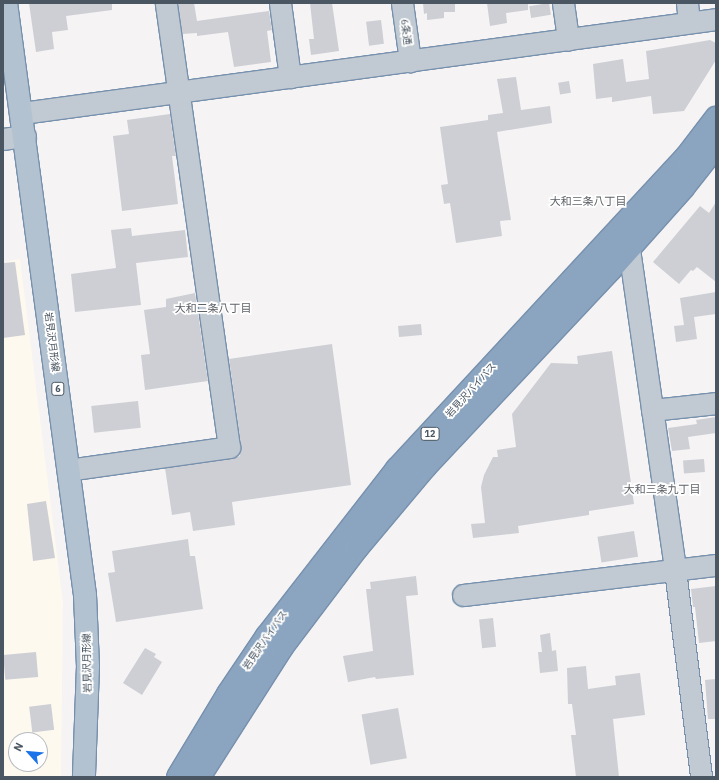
<!DOCTYPE html>
<meta charset="utf-8">
<style>
body{margin:0}
#map{position:relative;width:719px;height:780px;overflow:hidden;background:#f5f3f3;font-family:"IBM Plex Sans","Noto Sans JP",sans-serif}
div>[style]{position:absolute}
[style*='--x']{left:calc(var(--x)*1px);top:calc(var(--y)*1px);width:calc(var(--w)*1px);rotate:calc(var(--a)*1deg)}
.commercial>*{inset:0;background:#fdf9ef}
.building>*{inset:0;background:#cdcfd5;transform-origin:0 0}
.roads{filter:drop-shadow(1px 0 #7690ad) drop-shadow(-1px 0 #7690ad) drop-shadow(0 1px #7690ad) drop-shadow(0 -1px #7690ad)}
.minor>*{height:21px;margin:-10.5px;padding:0 10.5px;transform-origin:10.5px;border-radius:10.5px;background:#c1cad2}
.major>*{height:22px;margin:-11px;padding:0 11px;transform-origin:11px;border-radius:11px;background:#b3c2d1}
.highway>*{height:22px;margin:-11px;padding:0 11px;transform-origin:11px;border-radius:11px;background:#8ba5c1}
span{translate:-50% -50%;white-space:nowrap;text-align:center;line-height:1.15;-webkit-text-stroke:3.5px #fff;paint-order:stroke}
.shield-label span{padding:1px 3px;background:#fff;border:1px solid;border-radius:3px;-webkit-text-stroke-width:0}
.shield-label{font-size:9px;color:#4a5661;font-weight:700}
.street-label{font-size:10px;color:#4a5661}
.neighbourhood-label{font-size:11px;color:#5f6368}
.frame{position:absolute;inset:0;border:4px solid #4a5661;pointer-events:none}
.north{position:absolute;left:8px;top:732px;width:40px;height:40px;box-sizing:border-box;background:#fff;border:1px solid #b7bbc0;border-radius:50%;rotate:297deg;font-size:11px;font-weight:700;line-height:16px;text-align:center;color:#4a5661}
.north::after{content:'';display:block;margin:auto;width:14px;height:18px;background:#1a73e8;clip-path:polygon(50% 0,100% 100%,50% 72%,0 100%)}
</style>
<div id="map">
<div class="commercial">
<i style="clip-path:polygon(evenodd,20px 259px,63px 603px,61px 777px,3px 777px,3px 262px,20px 259px,16px 740px,40px 740px,40px 764px,16px 764px,16px 740px)"></i>
</div>
<div class="building">
<i style="clip-path:polygon(29px 3px,112px 3px,112px 10px,66px 16px,68px 30px,52px 32px,54px 49px,36px 52px)"></i>
<i style="clip-path:polygon(178px 3px,194px 3px,197px 21px,269px 11px,272px 30px,267px 31px,271px 62px,234px 67px,228px 32px,197px 36px,197px 33px,182px 34px)"></i>
<i style="clip-path:polygon(310px 3px,332px 3px,339px 51px,311px 55px,309px 39px,314px 39px)"></i>
<i style="clip-path:polygon(423px 3px,455px 3px,455px 12px,444px 12px,444px 18px,427px 20px,427px 13px,424px 14px)"></i>
<i style="clip-path:polygon(487px 3px,528px 3px,528px 10px,506px 13px,507px 23px,490px 26px)"></i>
<i style="left:549px;top:3px;width:12px;height:20px;rotate:81deg"></i>
<i style="left:381px;top:20px;width:24px;height:15px;rotate:83deg"></i>
<i style="clip-path:polygon(710px 40px,716px 43px,716px 60px,684px 111px,653px 114px,651px 96px,612px 102px,612px 97px,596px 99px,593px 64px,623px 59px,626px 82px,649px 79px,646px 51px)"></i>
<i style="clip-path:polygon(516px 77px,521px 110px,550px 106px,552px 123px,497px 132px,511px 220px,500px 221px,502px 236px,456px 243px,450px 203px,444px 204px,441px 185px,448px 184px,440px 127px,488px 120px,488px 115px,503px 113px,497px 79px)"></i>
<i style="left:569px;top:81px;width:12px;height:11px;rotate:81deg"></i>
<i style="clip-path:polygon(170px 114px,176px 156px,172px 156px,178px 204px,122px 211px,113px 136px,129px 134px,127px 120px)"></i>
<i style="clip-path:polygon(716px 202px,716px 282px,697px 267px,693px 271px,691px 270px,679px 284px,653px 262px,700px 206px,709px 213px)"></i>
<i style="clip-path:polygon(131px 228px,132px 236px,185px 230px,188px 257px,136px 263px,141px 305px,75px 312px,71px 274px,116px 268px,111px 230px)"></i>
<i style="clip-path:polygon(15px 262px,25px 335px,3px 338px,3px 263px)"></i>
<i style="clip-path:polygon(716px 292px,716px 314px,694px 317px,697px 339px,676px 342px,674px 326px,684px 325px,680px 298px)"></i>
<i style="clip-path:polygon(195px 293px,208px 381px,145px 390px,141px 355px,150px 354px,144px 310px,166px 307px,166px 299px)"></i>
<i style="left:421px;top:324px;width:11px;height:23px;rotate:85deg"></i>
<i style="clip-path:polygon(332px 344px,351px 485px,232px 502px,235px 525px,193px 531px,190px 512px,172px 515px,165px 468px,231px 459px,240px 456px,241px 445px,229px 359px)"></i>
<i style="clip-path:polygon(612px 351px,634px 504px,589px 511px,589px 515px,518px 526px,519px 533px,473px 538px,471px 524px,485px 523px,481px 487px,484px 475px,493px 457px,498px 457px,497px 450px,516px 447px,512px 414px,551px 363px,578px 364px,577px 356px)"></i>
<i style="left:138px;top:401px;width:27px;height:47px;rotate:84deg"></i>
<i style="clip-path:polygon(716px 417px,716px 433px,688px 437px,690px 449px,672px 451px,668px 428px,697px 424px,696px 420px)"></i>
<i style="left:704px;top:459px;width:13px;height:21px;rotate:86deg"></i>
<i style="clip-path:polygon(46px 501px,55px 558px,33px 561px,27px 504px)"></i>
<i style="left:634px;top:531px;width:26px;height:37px;rotate:81deg"></i>
<i style="clip-path:polygon(188px 539px,190px 556px,195px 556px,203px 609px,116px 622px,108px 573px,115px 572px,112px 551px)"></i>
<i style="clip-path:polygon(416px 576px,418px 595px,406px 596px,414px 675px,376px 679px,375px 677px,348px 682px,343px 656px,373px 651px,366px 589px,371px 589px,370px 582px)"></i>
<i style="clip-path:polygon(716px 586px,716px 641px,699px 643px,695px 607px,693px 607px,691px 589px)"></i>
<i style="left:493px;top:618px;width:29px;height:14px;rotate:84deg"></i>
<i style="clip-path:polygon(550px 633px,552px 651px,556px 650px,558px 671px,540px 673px,538px 652px,542px 652px,540px 635px)"></i>
<i style="clip-path:polygon(145px 648px,156px 654px,154px 657px,162px 662px,142px 695px,123px 683px)"></i>
<i style="left:36px;top:652px;width:25px;height:33px;rotate:85deg"></i>
<i style="clip-path:polygon(586px 666px,588px 689px,616px 685px,615px 676px,640px 673px,645px 715px,613px 719px,619px 777px,576px 777px,571px 735px,576px 735px,572px 704px,568px 704px,567px 668px)"></i>
<i style="clip-path:polygon(716px 679px,716px 719px,708px 719px,705px 680px)"></i>
<i style="left:51px;top:704px;width:26px;height:22px;rotate:83deg"></i>
<i style="left:398px;top:708px;width:51px;height:37px;rotate:80deg"></i>
</div>
<div class="roads">
<div class="minor">
<i style="--x:280;--y:3;--w:75;--a:82.3"></i>
<i style="--x:402;--y:3;--w:59;--a:82.1"></i>
<i style="--x:563;--y:3;--w:37;--a:82"></i>
<i style="--x:687;--y:3;--w:19;--a:84"></i>
<i style="--x:22;--y:113;--w:700;--a:-7.71"></i>
<i style="--x:3;--y:139;--w:22;--a:-8"></i>
<i style="--x:629;--y:249;--w:324;--a:81.8"></i>
<i style="--x:675;--y:570;--w:209;--a:82.8"></i>
<i style="--x:652;--y:410;--w:64;--a:-6.2"></i>
<i style="--x:68;--y:470;--w:163;--a:-8.1"></i>
<i style="--x:229;--y:447;--w:448;--a:-98.1"></i>
<i style="--x:463;--y:595;--w:255;--a:-6.8"></i>
</div>
<div class="major">
<i style="--x:6;--y:3;--w:597;--a:82.4"></i>
<i style="--x:85;--y:595;--w:71;--a:87.6"></i>
<i style="--x:88;--y:666;--w:111;--a:92.1"></i>
</div>
<div class="highway">
<i style="--x:178;--y:777;--w:97;--a:-58.9"></i>
<i style="--x:228;--y:694;--w:70;--a:-56.1"></i>
<i style="--x:267;--y:636;--w:212;--a:-52.1"></i>
<i style="--x:397;--y:469;--w:427;--a:-47.2"></i>
<i style="--x:687;--y:156;--w:48;--a:-52.7"></i>
<i style="--x:199;--y:777;--w:154;--a:-57.4"></i>
<i style="--x:282;--y:647;--w:124;--a:-52.9"></i>
<i style="--x:357;--y:548;--w:106;--a:-50"></i>
<i style="--x:425;--y:467;--w:270;--a:-46.8"></i>
<i style="--x:610;--y:270;--w:110;--a:-48.3"></i>
<i style="--x:683;--y:188;--w:53;--a:-51.8"></i>
</div>
</div>
<div class="shield-label">
<span style="left:58px;top:389px">6</span>
<span style="left:430px;top:434px">12</span>
</div>
<div class="street-label">
<span style="left:406px;top:32px;rotate:82deg">6条通</span>
<span style="left:52px;top:342px;rotate:83deg">岩見沢月形線</span>
<span style="left:471px;top:390px;rotate:-48deg">岩見沢バイパス</span>
<span style="left:265px;top:640px;rotate:-55deg">岩見沢バイパス</span>
<span style="left:87px;top:663px;rotate:-91deg">岩見沢月形線</span>
</div>
<div class="neighbourhood-label">
<span style="left:588px;top:201px">大和三条八丁目</span>
<span style="left:213px;top:308px">大和二条八丁目</span>
<span style="left:662px;top:489px">大和三条九丁目</span>
</div>
<div class="frame"></div>
<div class="north">N</div>
</div>
